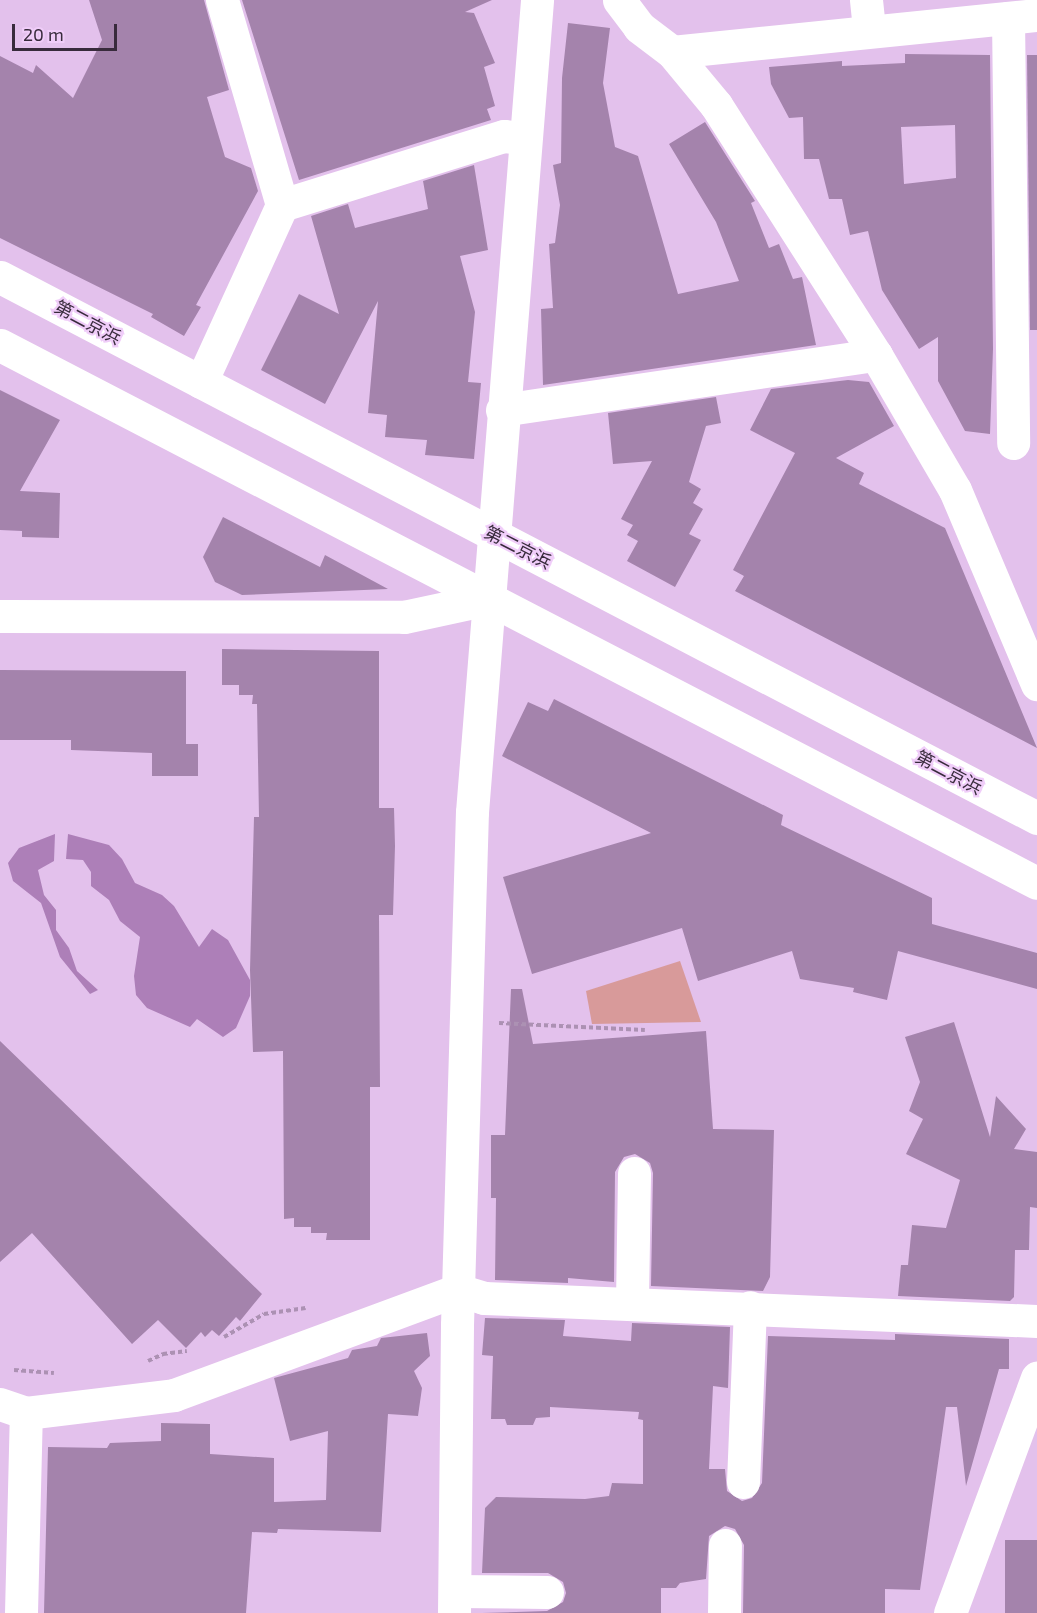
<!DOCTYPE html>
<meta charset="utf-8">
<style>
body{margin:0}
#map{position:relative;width:1037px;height:1613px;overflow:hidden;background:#e3c1ec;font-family:"Exo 2","Noto Sans JP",sans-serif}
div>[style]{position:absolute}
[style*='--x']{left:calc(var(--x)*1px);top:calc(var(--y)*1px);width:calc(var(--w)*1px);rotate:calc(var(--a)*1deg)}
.green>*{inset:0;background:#d89a9a}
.water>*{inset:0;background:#ad7fb8}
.building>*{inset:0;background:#a483ac;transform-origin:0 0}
.path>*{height:4px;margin-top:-2px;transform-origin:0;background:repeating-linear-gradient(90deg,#ac91b3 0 4.5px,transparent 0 7.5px)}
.minor>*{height:33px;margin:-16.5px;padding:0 16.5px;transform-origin:16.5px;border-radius:16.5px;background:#fff}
.tertiary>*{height:33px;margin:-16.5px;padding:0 16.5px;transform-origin:16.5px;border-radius:16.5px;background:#fff}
.trunk>*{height:33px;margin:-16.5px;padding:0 16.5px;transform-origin:16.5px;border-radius:16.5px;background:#fff}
span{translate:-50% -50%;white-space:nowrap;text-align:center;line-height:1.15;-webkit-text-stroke:4.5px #f0cdf9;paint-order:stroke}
.street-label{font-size:18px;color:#382b3c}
.scale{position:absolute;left:12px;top:24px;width:105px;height:27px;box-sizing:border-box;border:3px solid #382b3c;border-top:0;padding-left:8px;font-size:18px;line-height:21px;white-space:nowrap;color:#382b3c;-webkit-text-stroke:4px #f0cdf9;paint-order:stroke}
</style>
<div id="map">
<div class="green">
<i style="clip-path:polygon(680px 961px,701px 1022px,592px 1024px,586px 991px)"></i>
</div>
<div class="water">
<i style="clip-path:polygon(55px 834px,54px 861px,38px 870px,44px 895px,56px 910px,56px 930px,69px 948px,77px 971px,98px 990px,90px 994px,60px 957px,41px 903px,13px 881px,8px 863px,19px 848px)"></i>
<i style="clip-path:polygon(68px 834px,109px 845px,122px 859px,135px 883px,162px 895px,174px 906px,199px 947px,212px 929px,228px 940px,250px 980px,250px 996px,236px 1028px,223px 1037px,197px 1019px,190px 1027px,147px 1008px,136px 995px,134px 976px,140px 937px,120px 921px,109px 900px,91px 886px,91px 872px,83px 860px,66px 859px)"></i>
</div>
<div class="building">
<i style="clip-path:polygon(89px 0,204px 0,229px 90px,207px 97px,225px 157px,251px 168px,258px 191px,196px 305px,201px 307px,184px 336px,151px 317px,153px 314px,0 238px,0 56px,33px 73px,36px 65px,73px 98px,102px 40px)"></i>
<i style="clip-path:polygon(242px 0,492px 0,465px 12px,474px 13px,495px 63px,484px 67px,495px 106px,487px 109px,491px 120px,299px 180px)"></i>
<i style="clip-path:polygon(568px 23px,610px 28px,603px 83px,615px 147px,638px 156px,678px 294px,739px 281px,716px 222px,669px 144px,705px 122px,755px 201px,751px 203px,769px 248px,779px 244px,793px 279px,802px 277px,816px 345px,543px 385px,541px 309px,553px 308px,549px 244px,555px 243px,560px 205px,553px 165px,561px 163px,562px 78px)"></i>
<i style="clip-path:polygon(evenodd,905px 54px,990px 55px,993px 349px,990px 434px,965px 431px,938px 381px,938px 337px,919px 349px,882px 290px,868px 231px,850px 235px,842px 199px,829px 199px,819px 159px,804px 159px,803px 117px,789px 118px,771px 84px,769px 67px,842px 61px,842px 66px,905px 63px,905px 54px,955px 125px,956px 178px,904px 184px,901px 127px,955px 125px)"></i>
<i style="clip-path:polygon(1027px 55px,1037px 55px,1037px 330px,1030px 330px)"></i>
<i style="clip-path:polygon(474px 165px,488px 250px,460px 256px,475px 312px,468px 382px,481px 383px,474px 459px,425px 455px,427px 440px,385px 437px,387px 415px,368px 413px,378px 301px,325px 404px,261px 370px,299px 294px,339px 314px,311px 216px,348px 204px,355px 228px,428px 209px,423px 181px)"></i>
<i style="clip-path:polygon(848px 380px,869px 382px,894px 426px,836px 458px,864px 473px,859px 484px,945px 528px,1037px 748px,735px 591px,744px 576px,733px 570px,795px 453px,750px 430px,771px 389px)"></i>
<i style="clip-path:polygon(0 390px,60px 420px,20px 491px,60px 493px,59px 538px,22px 537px,22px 531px,0 530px)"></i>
<i style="clip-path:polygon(716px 397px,721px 423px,706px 426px,689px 482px,701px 489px,693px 503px,703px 509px,689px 534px,701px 540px,675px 587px,627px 561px,638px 541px,627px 535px,633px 525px,621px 519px,652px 461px,613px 464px,608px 413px)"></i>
<i style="clip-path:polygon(223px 517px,320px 567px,325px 555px,388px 589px,242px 595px,215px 582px,203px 557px)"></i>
<i style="clip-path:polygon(222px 649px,379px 651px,379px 808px,394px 808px,395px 846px,393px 915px,379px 915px,380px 1087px,370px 1087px,370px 1240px,326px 1240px,327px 1233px,311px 1233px,311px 1227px,294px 1227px,294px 1218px,284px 1219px,283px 1051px,253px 1052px,250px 970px,254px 817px,259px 817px,257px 704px,252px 704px,253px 695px,239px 695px,239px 685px,222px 685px)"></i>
<i style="clip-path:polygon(0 670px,186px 671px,186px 744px,198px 744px,198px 776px,152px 776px,152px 753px,71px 750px,71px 740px,0 740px)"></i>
<i style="clip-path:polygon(554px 699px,783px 815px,781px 825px,932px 898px,932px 924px,1037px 953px,1037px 989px,898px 951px,887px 1000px,853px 992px,854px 988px,800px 979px,792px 951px,698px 981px,682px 928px,532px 974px,503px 877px,651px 833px,502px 756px,528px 702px,548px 711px)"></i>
<i style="clip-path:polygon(511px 989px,522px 989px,533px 1044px,706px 1031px,713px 1129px,774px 1130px,770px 1277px,763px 1291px,651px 1286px,653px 1173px,650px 1163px,635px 1154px,624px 1157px,615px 1172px,614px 1282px,568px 1278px,568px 1283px,495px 1280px,496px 1198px,491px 1198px,491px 1135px,505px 1135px)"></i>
<i style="clip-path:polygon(954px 1022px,990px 1137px,996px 1096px,1026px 1129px,1014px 1149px,1037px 1152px,1037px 1208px,1030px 1207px,1029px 1250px,1015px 1250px,1014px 1297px,1010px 1301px,898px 1296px,901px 1265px,908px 1265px,912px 1225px,946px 1228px,960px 1180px,906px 1154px,923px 1119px,909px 1111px,920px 1082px,905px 1037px)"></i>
<i style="clip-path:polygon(0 1041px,262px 1294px,240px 1321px,236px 1317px,219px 1336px,212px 1330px,205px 1337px,201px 1332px,186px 1348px,158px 1320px,132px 1344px,32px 1233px,0 1262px)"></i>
<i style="clip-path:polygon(485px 1318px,565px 1320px,563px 1336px,631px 1341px,632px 1323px,730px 1327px,728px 1388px,713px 1386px,709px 1469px,725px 1469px,727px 1491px,742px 1501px,752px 1498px,762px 1483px,768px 1336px,895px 1340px,895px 1334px,1009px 1339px,1009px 1369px,999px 1369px,966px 1486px,957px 1407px,946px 1407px,920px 1590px,885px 1589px,885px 1613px,743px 1613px,744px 1545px,735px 1529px,725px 1526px,709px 1536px,706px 1579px,680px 1583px,676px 1588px,661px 1588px,661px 1613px,482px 1613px,547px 1611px,563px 1602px,566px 1593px,563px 1582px,548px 1573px,482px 1573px,485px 1508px,496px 1497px,585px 1499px,609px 1496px,612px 1483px,643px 1484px,643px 1420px,638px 1419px,639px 1412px,550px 1407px,550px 1417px,536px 1418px,533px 1425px,507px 1425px,505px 1419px,491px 1419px,493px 1356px,482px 1355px)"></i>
<i style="clip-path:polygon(427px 1333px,430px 1356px,414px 1371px,422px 1388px,418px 1416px,388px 1414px,381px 1532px,278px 1529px,277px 1533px,252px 1532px,246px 1613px,44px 1613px,48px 1447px,107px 1448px,110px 1443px,161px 1441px,161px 1423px,210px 1424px,210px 1454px,274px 1458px,274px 1502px,326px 1500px,328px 1431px,290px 1441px,274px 1378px,348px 1358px,352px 1350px,377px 1346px,381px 1338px)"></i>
<i style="left:1005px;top:1540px;width:32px;height:73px"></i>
</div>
<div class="path">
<i style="--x:499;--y:1023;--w:146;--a:2.7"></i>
<i style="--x:224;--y:1337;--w:46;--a:-29.9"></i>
<i style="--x:264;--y:1314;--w:42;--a:-8.1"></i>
<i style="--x:148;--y:1361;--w:17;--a:-25"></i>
<i style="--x:163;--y:1354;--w:24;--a:-7"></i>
<i style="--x:14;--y:1370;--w:40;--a:4.3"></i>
</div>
<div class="minor">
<i style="--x:619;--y:0;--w:34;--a:53"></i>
<i style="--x:639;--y:27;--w:41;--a:37.1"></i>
<i style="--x:672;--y:52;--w:69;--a:50.3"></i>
<i style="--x:716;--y:105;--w:297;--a:57.4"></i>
<i style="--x:876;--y:355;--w:156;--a:59.7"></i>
<i style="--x:955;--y:490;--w:211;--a:67.1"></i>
<i style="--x:866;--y:0;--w:31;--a:84"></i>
<i style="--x:1008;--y:18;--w:425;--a:89.3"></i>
<i style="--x:282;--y:205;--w:232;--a:-17.3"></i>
<i style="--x:504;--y:136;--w:20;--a:6"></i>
<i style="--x:201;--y:382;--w:195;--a:-65.4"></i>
<i style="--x:282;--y:205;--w:214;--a:-106.3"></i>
<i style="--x:502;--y:410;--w:378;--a:-8.4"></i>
<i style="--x:0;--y:616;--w:404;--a:0.1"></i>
<i style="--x:404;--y:617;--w:85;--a:-12.2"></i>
<i style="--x:632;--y:1302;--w:129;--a:-89.1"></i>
<i style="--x:0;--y:1404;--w:28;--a:19"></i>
<i style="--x:26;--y:1413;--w:149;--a:-6.9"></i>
<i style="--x:174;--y:1395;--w:303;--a:-20.3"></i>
<i style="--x:458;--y:1290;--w:27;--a:17"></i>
<i style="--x:484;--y:1298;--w:553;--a:2.38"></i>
<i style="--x:743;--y:1482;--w:175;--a:-87.7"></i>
<i style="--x:455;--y:1591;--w:92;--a:0.6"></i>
<i style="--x:21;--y:1613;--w:200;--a:-88.6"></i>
<i style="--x:724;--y:1613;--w:68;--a:-89.2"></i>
<i style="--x:950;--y:1613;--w:251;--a:-69.7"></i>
</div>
<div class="tertiary">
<i style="--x:672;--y:52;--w:367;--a:-5.8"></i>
<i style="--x:454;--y:1613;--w:288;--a:-89.4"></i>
<i style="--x:457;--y:1325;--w:513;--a:-88.33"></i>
<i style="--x:472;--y:812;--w:815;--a:-85.42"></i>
</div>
<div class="trunk">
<i style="--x:0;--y:277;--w:1170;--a:27.55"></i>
<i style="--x:0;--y:345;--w:1168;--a:27.42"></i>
</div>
<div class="street-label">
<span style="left:88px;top:322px;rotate:28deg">第二京浜</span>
<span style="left:518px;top:547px;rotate:27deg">第二京浜</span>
<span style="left:949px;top:772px;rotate:28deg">第二京浜</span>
</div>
<div class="scale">20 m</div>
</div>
